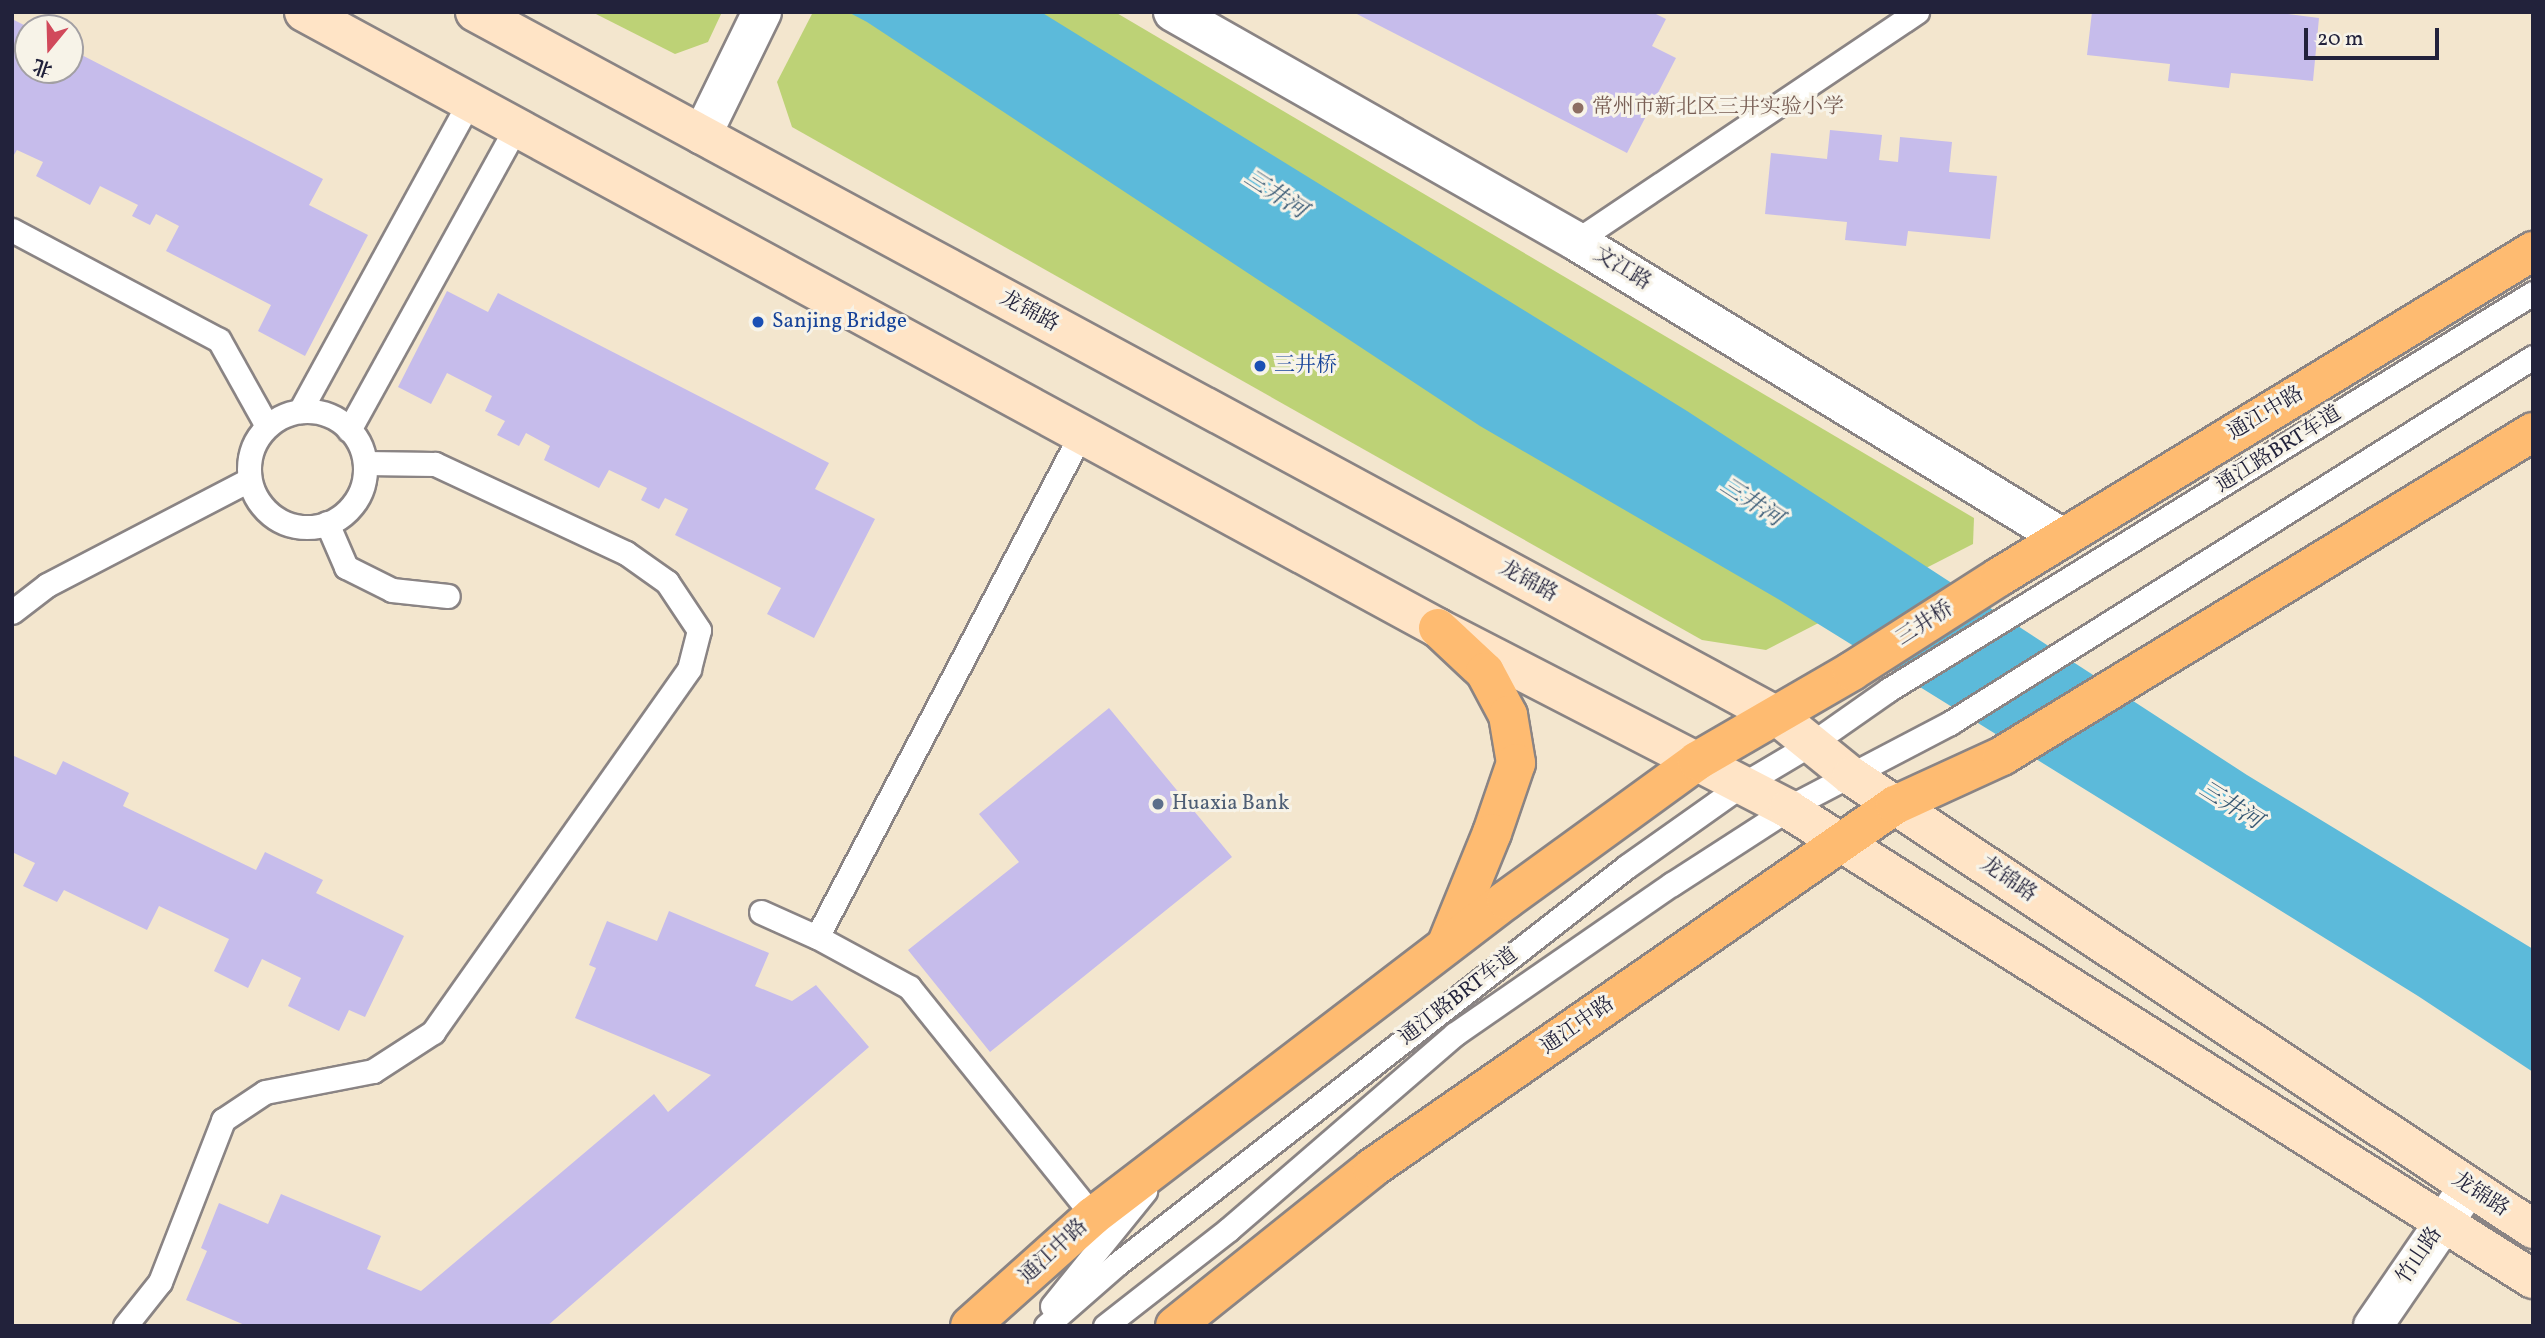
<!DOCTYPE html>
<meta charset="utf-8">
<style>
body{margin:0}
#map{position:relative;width:2545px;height:1338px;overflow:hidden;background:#f3e6ce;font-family:Vollkorn,"Noto Serif SC",serif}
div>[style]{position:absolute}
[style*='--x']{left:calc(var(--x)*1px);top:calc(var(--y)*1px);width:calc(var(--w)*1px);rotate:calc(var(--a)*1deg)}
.green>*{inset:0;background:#bdd276}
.water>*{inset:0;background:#5cbada}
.building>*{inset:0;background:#c6bceb}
.roads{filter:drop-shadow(2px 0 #8a8484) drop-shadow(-2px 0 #8a8484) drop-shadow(0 2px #8a8484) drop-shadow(0 -2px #8a8484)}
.service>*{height:23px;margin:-11.5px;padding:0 11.5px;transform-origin:11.5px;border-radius:11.5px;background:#fff}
.service>.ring{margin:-11.5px;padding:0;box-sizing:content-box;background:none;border:23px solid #fff;border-radius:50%}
.minor>*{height:38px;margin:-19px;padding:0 19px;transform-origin:19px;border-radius:19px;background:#fff}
.secondary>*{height:38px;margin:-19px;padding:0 19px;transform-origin:19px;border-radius:19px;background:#ffe4c6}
.primary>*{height:38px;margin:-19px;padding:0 19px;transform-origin:19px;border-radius:19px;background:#febb71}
.dots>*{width:19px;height:19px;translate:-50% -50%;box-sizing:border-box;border:4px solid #f7f3e8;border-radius:50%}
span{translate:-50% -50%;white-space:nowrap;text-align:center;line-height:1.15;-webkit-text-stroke:6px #f7f3e8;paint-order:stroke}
.education-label{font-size:21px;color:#785e54}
.left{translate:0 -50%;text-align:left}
.street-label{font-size:21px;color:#22223b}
.transit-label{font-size:21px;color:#164399}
.service-label{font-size:21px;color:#4e5e75}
.water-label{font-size:23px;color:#365773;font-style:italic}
.frame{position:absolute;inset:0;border:14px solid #22223b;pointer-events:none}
.north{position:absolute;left:14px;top:14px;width:70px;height:70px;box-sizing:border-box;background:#f7f3e8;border:2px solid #a29fa3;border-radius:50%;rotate:199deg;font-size:19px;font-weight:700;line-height:28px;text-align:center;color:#22223b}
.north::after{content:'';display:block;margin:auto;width:24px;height:32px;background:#d1495b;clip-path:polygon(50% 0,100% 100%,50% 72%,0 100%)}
.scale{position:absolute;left:2304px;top:28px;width:135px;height:32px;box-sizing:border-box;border:4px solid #22223b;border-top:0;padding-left:9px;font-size:21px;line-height:24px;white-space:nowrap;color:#22223b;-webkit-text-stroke:5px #f7f3e8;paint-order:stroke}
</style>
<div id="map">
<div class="green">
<i style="clip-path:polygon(592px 12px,722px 12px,708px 42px,675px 54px)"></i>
<i style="clip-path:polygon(813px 12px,1115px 12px,1974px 518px,1973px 544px,1766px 650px,1702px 640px,792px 127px,777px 82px)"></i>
</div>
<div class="water">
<i style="clip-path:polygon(848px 12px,1041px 12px,1687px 411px,2247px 775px,2533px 949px,2533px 1072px,2418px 996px,1778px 599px,1480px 426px,867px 22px)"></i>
</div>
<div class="building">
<i style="clip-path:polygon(1353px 12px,1652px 12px,1666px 19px,1652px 46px,1676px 58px,1627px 153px)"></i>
<i style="clip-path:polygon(2092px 12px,2272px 12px,2319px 18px,2313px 81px,2231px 73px,2229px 88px,2168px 81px,2170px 64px,2087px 55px)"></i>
<i style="clip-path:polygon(12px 19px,28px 27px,28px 70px,70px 70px,70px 49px,323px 179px,309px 205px,368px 235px,305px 356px,258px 331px,271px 305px,166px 251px,179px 226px,156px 214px,150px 225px,132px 216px,138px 205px,100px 186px,90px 205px,36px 176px,43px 162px,17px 150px,12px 158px)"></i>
<i style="clip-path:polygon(1830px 130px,1882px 135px,1879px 160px,1898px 162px,1900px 137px,1952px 142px,1949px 172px,1997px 176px,1990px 239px,1908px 231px,1906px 246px,1845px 240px,1847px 222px,1765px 214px,1771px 153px,1827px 159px)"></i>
<i style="clip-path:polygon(447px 291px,488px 312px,498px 293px,829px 463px,815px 489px,875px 519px,814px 638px,767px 614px,781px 588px,675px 535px,688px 509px,665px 498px,659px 509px,641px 500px,647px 488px,609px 470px,599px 488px,544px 460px,550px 446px,526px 433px,519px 446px,497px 435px,505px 421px,485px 411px,492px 396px,447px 373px,431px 404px,398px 387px)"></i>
<i style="clip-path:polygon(1109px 708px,1232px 857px,990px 1052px,908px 950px,1019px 862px,979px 814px)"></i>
<i style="clip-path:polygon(12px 755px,56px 775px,63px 761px,129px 793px,123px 806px,256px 870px,265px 852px,323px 880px,316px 893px,404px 936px,365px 1017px,349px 1010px,339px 1031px,288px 1006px,301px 978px,262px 959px,248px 988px,214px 971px,229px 939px,159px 906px,147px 930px,64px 890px,57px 902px,23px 886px,35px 863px,12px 852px)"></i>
<i style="clip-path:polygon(669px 911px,769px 953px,755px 986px,792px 1001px,816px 985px,869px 1047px,547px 1326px,247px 1326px,186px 1300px,207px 1251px,201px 1248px,219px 1203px,268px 1224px,281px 1194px,381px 1236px,367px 1269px,421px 1291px,654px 1094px,668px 1112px,711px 1075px,575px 1018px,596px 968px,589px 965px,607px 921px,657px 941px)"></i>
</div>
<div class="roads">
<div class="service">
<i style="--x:12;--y:230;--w:234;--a:28"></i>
<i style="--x:219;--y:340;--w:98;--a:60.8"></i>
<i style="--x:1576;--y:241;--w:411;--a:-33.9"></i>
<i style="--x:300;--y:411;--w:352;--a:-61.3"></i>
<i class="ring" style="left:249px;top:411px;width:93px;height:93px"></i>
<i style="--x:349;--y:430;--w:345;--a:-61.1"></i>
<i style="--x:327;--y:523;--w:48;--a:66.6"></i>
<i style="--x:346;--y:567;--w:51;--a:26.6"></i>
<i style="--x:392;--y:590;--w:56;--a:6.1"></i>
<i style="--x:12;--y:612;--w:44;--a:-37.6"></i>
<i style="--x:47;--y:585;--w:228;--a:-27.5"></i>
<i style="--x:761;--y:912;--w:61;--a:24.1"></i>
<i style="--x:817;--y:937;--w:105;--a:28.5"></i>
<i style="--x:909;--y:987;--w:294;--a:51.2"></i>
<i style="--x:817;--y:937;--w:568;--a:-62.31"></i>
<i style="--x:1052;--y:1306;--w:148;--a:-51"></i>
<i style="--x:125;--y:1326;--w:56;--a:-51.5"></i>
<i style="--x:160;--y:1282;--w:174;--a:-68.7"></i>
<i style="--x:223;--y:1120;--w:50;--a:-33.7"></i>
<i style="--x:265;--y:1092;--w:110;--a:-11"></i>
<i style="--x:373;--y:1071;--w:72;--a:-33"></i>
<i style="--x:433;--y:1032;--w:444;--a:-54.8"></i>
<i style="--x:689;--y:669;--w:40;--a:-75.6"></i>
<i style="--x:699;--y:630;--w:58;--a:-123.7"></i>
<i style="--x:667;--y:582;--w:50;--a:-144.7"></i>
<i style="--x:626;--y:553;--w:211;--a:-155"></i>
<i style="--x:435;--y:464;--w:70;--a:-179.2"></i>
<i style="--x:1046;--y:1326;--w:94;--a:-41.1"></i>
<i style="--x:1117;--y:1264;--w:646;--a:-37.95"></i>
<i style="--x:1626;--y:867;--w:142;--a:-35.3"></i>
<i style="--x:1742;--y:785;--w:80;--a:-30.7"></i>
<i style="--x:1811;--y:744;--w:94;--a:-35"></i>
<i style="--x:1888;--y:690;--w:757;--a:-31.61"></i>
<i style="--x:1105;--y:1326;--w:157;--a:-38"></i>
<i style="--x:1229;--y:1229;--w:298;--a:-40.8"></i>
<i style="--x:1455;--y:1034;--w:264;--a:-34.7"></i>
<i style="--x:1672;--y:884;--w:149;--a:-32.9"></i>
<i style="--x:1797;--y:803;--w:173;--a:-27.6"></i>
<i style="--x:1950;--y:723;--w:688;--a:-32.12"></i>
</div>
<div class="minor">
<i style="--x:1173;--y:12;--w:464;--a:29.6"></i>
<i style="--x:1576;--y:241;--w:570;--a:31.38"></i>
<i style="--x:702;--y:135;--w:137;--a:-64"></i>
<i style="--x:2373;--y:1326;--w:168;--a:-55.6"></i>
</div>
<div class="secondary">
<i style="--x:304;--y:12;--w:1291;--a:28.51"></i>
<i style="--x:1438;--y:628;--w:394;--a:27.3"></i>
<i style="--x:1788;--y:809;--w:881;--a:32.25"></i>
<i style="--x:475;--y:12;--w:1480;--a:28.4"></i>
<i style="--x:1777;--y:716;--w:95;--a:39"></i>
<i style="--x:1851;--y:776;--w:819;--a:33.59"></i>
</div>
<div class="primary">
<i style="--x:1438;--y:628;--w:64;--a:43.1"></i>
<i style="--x:1485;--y:672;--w:49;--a:61.9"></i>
<i style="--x:1508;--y:715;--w:49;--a:80.5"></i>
<i style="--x:1516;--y:763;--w:74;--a:108.9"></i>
<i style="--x:1492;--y:833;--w:119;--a:112.2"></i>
<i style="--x:970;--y:1326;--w:165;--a:-41.8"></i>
<i style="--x:1093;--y:1216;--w:520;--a:-37.42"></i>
<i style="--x:1506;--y:900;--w:236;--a:-36"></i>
<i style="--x:1697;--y:761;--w:179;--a:-30.1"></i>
<i style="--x:1852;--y:671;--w:174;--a:-32.6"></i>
<i style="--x:1999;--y:577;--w:626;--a:-31.4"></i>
<i style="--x:1175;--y:1326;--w:253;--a:-38.7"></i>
<i style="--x:1372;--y:1168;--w:637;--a:-34.76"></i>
<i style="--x:1895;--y:805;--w:118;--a:-24.6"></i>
<i style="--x:2002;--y:756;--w:622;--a:-31.39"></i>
</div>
</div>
<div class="dots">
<i style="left:1578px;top:108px;background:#8d6e63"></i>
<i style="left:758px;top:322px;background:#1a4fb4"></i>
<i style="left:1260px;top:366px;background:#1a4fb4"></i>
<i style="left:1158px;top:804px;background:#5c6f8a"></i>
</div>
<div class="education-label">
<span class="left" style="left:1592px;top:108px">常州市新北区三井实验小学</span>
</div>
<div class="street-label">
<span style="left:1622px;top:269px;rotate:31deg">文江路</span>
<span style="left:1029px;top:312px;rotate:28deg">龙锦路</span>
<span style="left:2266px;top:414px;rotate:-31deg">通江中路</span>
<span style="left:2279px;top:450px;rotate:-32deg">通江路BRT车道</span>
<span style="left:1528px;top:582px;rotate:28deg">龙锦路</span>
<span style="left:1925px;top:624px;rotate:-33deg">三井桥</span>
<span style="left:2008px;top:880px;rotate:34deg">龙锦路</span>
<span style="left:1459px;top:997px;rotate:-38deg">通江路BRT车道</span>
<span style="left:1578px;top:1026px;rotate:-35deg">通江中路</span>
<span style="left:2480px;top:1195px;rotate:33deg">龙锦路</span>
<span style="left:1054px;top:1252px;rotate:-43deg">通江中路</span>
<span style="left:2420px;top:1256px;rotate:-56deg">竹山路</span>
</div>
<div class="transit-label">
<span class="left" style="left:772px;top:322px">Sanjing Bridge</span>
<span class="left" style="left:1274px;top:366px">三井桥</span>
</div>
<div class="service-label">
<span class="left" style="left:1172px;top:804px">Huaxia Bank</span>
</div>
<div class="water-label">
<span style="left:1275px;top:195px;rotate:33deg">三井河</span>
<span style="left:1751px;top:503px;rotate:33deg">三井河</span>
<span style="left:2230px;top:806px;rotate:32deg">三井河</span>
</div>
<div class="frame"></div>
<div class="north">北</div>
<div class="scale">20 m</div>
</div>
